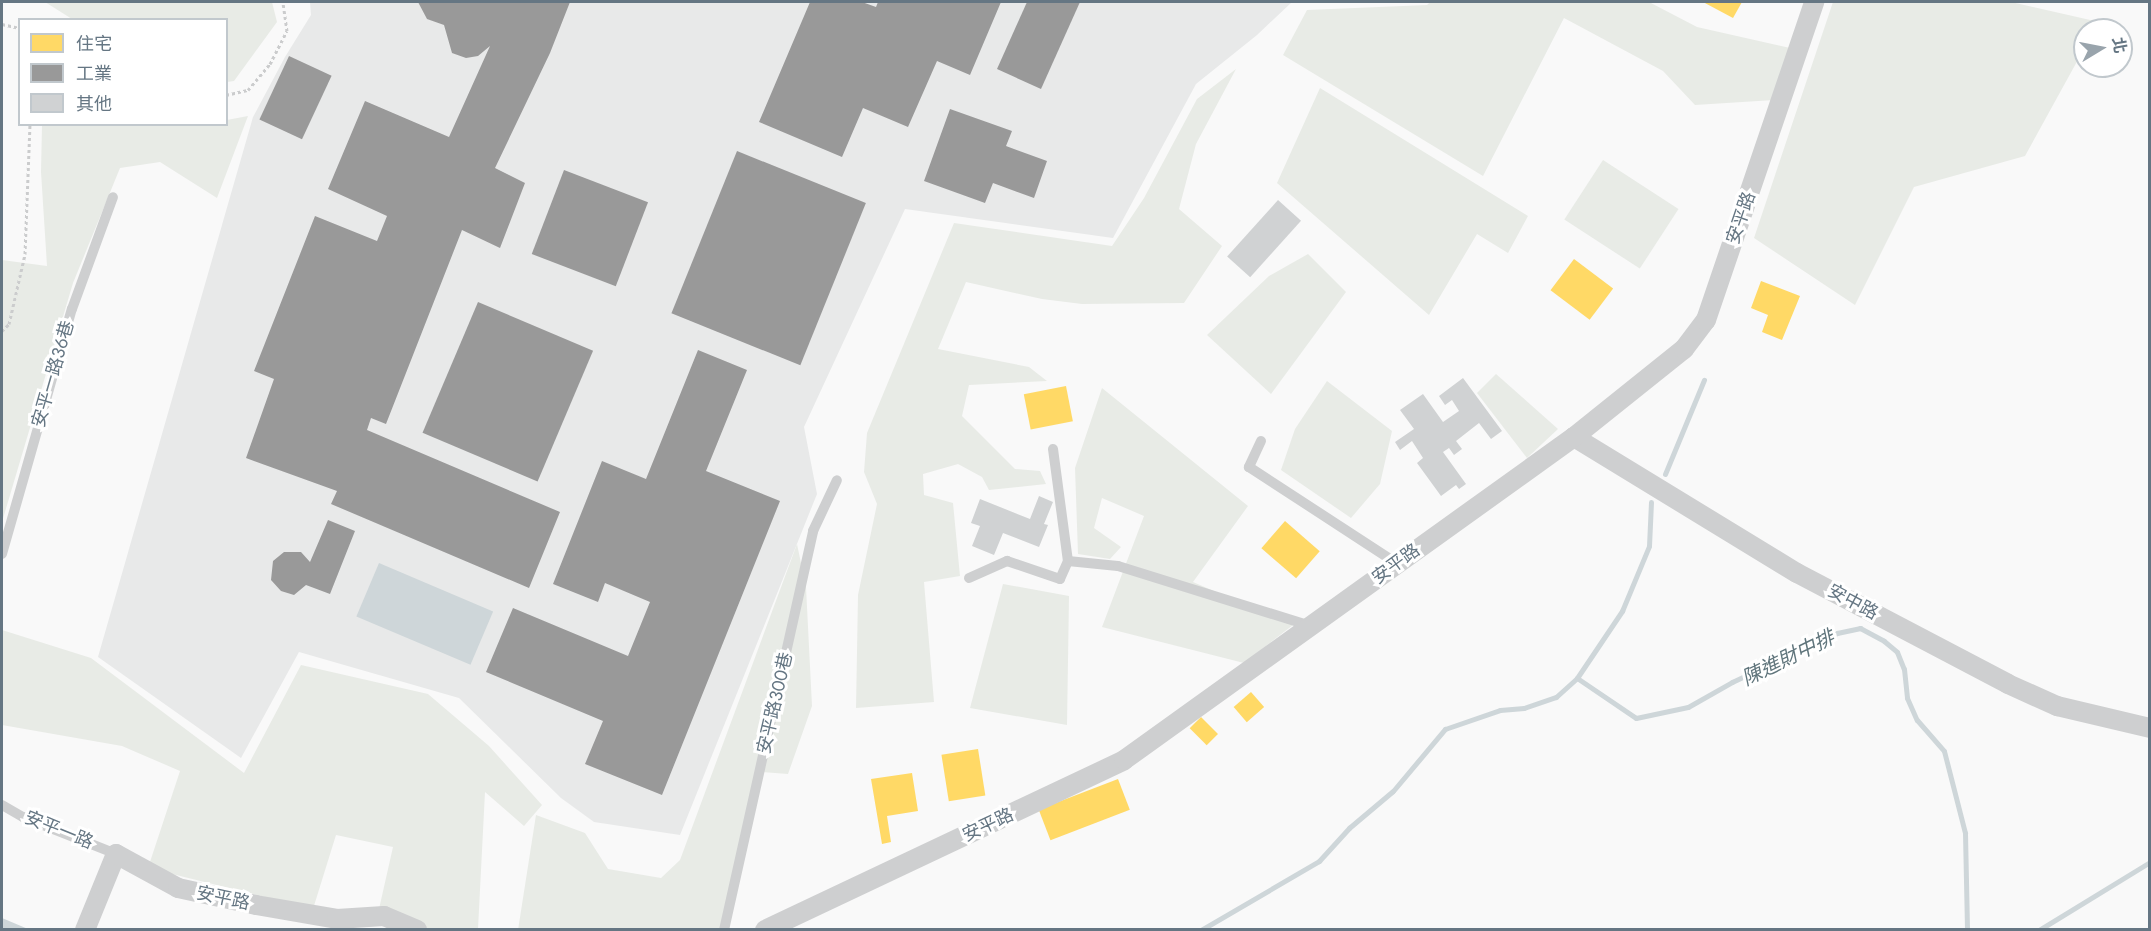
<!DOCTYPE html>
<meta charset="utf-8">
<style>
body{margin:0}
#map{position:relative;width:2151px;height:931px;overflow:hidden;background:#f9f9f9;font-family:Jost,"Noto Sans TC",sans-serif}
div>[style]{position:absolute}
[style*='--x']{left:calc(var(--x)*1px);top:calc(var(--y)*1px);width:calc(var(--w)*1px);rotate:calc(var(--a)*1deg)}
.built>*{inset:0;background:#e8e9e9}
.green>*{inset:0;background:#e8ebe6;transform-origin:0 0}
.water>*{inset:0;background:#ced6d9;transform-origin:0 0}
.homes>*{inset:0;background:#ffd966;transform-origin:0 0}
.industry>*{inset:0;background:#999;transform-origin:0 0}
.stream>*{height:5px;margin:-2.5px;padding:0 2.5px;transform-origin:2.5px;border-radius:2.5px;background:#ced6d9}
.building>*{inset:0;background:#d0d2d3;transform-origin:0 0}
.path>*{height:3px;margin-top:-1.5px;transform-origin:0;background:repeating-linear-gradient(90deg,#cbcccd 0 3px,transparent 0 6px)}
.lane>*{height:10px;margin:-5px;padding:0 5px;transform-origin:5px;border-radius:5px;background:#cecfd0}
.street>*{height:20px;margin:-10px;padding:0 10px;transform-origin:10px;border-radius:10px;background:#cecfd0}
span{translate:-50% -50%;white-space:nowrap;text-align:center;line-height:1.15;-webkit-text-stroke:6px #fff;paint-order:stroke}
.street-label{font-size:18px;color:#657683}
.water-label{font-size:20px;color:#60757c;font-style:italic}
.frame{position:absolute;inset:0;border:3px solid #657683;pointer-events:none}
.legend{position:absolute;left:18px;top:18px;width:210px;height:108px;box-sizing:border-box;background:#fff;border:2px solid #c1c8cd;margin:0;padding:8px 10px;list-style:none;font-size:18px;color:#657683}
.legend li{display:flex;align-items:center;gap:12px;height:30px}
.legend b{width:30px;border:2px solid #c1c8cd}
.north{position:absolute;left:2073px;top:18px;width:60px;height:60px;box-sizing:border-box;background:#fff;border:2px solid #c1c8cd;border-radius:50%;rotate:80deg;font-size:16px;font-weight:700;line-height:24px;text-align:center;color:#657683}
.north::after{content:'';display:block;margin:auto;width:21px;height:27px;background:#99a4ac;clip-path:polygon(50% 0,100% 100%,50% 72%,0 100%)}
</style>
<div id="map">
<div class="built">
<i style="clip-path:polygon(310px 2px,1292px 2px,1257px 35px,1196px 84px,1113px 238px,905px 209px,804px 427px,817px 494px,680px 835px,594px 822px,561px 798px,459px 698px,299px 652px,241px 758px,98px 657px,253px 117px,285px 57px,311px 15px)"></i>
</div>
<div class="green">
<i style="clip-path:polygon(45px 2px,272px 2px,277px 22px,234px 81px,227px 82px,226px 20px,72px 19px)"></i>
<i style="clip-path:polygon(1430px 2px,1649px 2px,1697px 27px,1790px 48px,1774px 100px,1695px 105px,1663px 71px,1564px 18px,1483px 176px,1283px 55px,1307px 10px,1427px 5px)"></i>
<i style="clip-path:polygon(1833px 2px,2011px 2px,2099px 22px,2094px 30px,2085px 30px,2085px 47px,2025px 156px,1914px 187px,1855px 305px,1754px 238px)"></i>
<i style="clip-path:polygon(1236px 69px,1196px 144px,1179px 209px,1222px 246px,1184px 303px,1082px 304px,1042px 299px,966px 282px,938px 349px,1029px 367px,1047px 381px,969px 385px,962px 416px,1015px 469px,1040px 471px,1046px 484px,989px 490px,982px 477px,958px 464px,923px 474px,924px 495px,953px 503px,960px 576px,924px 582px,934px 702px,856px 708px,858px 595px,877px 504px,864px 472px,867px 433px,954px 223px,1112px 246px,1144px 198px,1197px 99px)"></i>
<i style="clip-path:polygon(1320px 88px,1528px 216px,1508px 253px,1477px 234px,1429px 315px,1277px 183px)"></i>
<i style="clip-path:polygon(248px 116px,217px 198px,160px 162px,120px 168px,73px 283px,2px 522px,2px 260px,47px 266px,41px 172px,42px 125px,199px 126px,226px 124px,227px 120px)"></i>
<i style="left:1603px;top:160px;width:90px;height:71px;rotate:33deg"></i>
<i style="clip-path:polygon(1308px 254px,1346px 292px,1271px 394px,1207px 335px,1269px 276px)"></i>
<i style="clip-path:polygon(1496px 374px,1558px 429px,1527px 458px,1477px 393px)"></i>
<i style="clip-path:polygon(1327px 381px,1392px 431px,1380px 484px,1351px 518px,1281px 470px,1295px 429px)"></i>
<i style="clip-path:polygon(1102px 388px,1248px 506px,1193px 582px,1293px 625px,1244px 663px,1102px 627px,1144px 516px,1102px 498px,1094px 528px,1121px 547px,1110px 559px,1078px 554px,1075px 468px)"></i>
<i style="clip-path:polygon(797px 544px,806px 587px,812px 706px,788px 774px,762px 772px,723px 929px,518px 930px,536px 815px,585px 833px,608px 869px,661px 878px,680px 860px)"></i>
<i style="clip-path:polygon(1003px 584px,1069px 596px,1067px 725px,970px 708px)"></i>
<i style="clip-path:polygon(2px 630px,91px 658px,244px 773px,301px 665px,428px 694px,489px 746px,542px 805px,524px 826px,485px 792px,478px 929px,430px 929px,379px 909px,393px 847px,336px 835px,313px 909px,148px 868px,180px 771px,122px 746px,2px 725px)"></i>
</div>
<div class="water">
<i style="left:379px;top:563px;width:124px;height:58px;rotate:23deg"></i>
<i style="clip-path:polygon(2px 918px,28px 929px,2px 929px)"></i>
</div>
<div class="homes">
<i style="clip-path:polygon(1703px 2px,1742px 2px,1733px 18px)"></i>
<i style="left:1574px;top:259px;width:49px;height:39px;rotate:37deg"></i>
<i style="clip-path:polygon(1761px 281px,1800px 296px,1782px 340px,1762px 332px,1768px 315px,1751px 308px)"></i>
<i style="left:1066px;top:386px;width:36px;height:43px;rotate:79deg"></i>
<i style="left:1285px;top:521px;width:46px;height:36px;rotate:41deg"></i>
<i style="left:1251px;top:692px;width:20px;height:23px;rotate:49deg"></i>
<i style="left:1201px;top:717px;width:24px;height:16px;rotate:45deg"></i>
<i style="left:978px;top:749px;width:47px;height:37px;rotate:81deg"></i>
<i style="clip-path:polygon(912px 773px,918px 811px,887px 816px,891px 842px,882px 844px,871px 779px)"></i>
<i style="left:1118px;top:779px;width:33px;height:85px;rotate:69deg"></i>
</div>
<div class="industry">
<i style="clip-path:polygon(418px 2px,570px 2px,550px 53px,495px 168px,525px 183px,500px 248px,462px 230px,386px 424px,371px 418px,367px 430px,560px 512px,529px 588px,331px 504px,337px 491px,246px 458px,274px 379px,254px 371px,315px 216px,377px 241px,387px 216px,328px 189px,365px 101px,449px 137px,490px 46px,478px 56px,466px 58px,452px 53px,444px 25px,427px 19px)"></i>
<i style="clip-path:polygon(810px 2px,862px 2px,876px 7px,878px 2px,1001px 2px,970px 75px,937px 61px,908px 127px,863px 108px,842px 157px,759px 122px)"></i>
<i style="clip-path:polygon(1027px 2px,1080px 2px,1041px 89px,997px 69px)"></i>
<i style="left:289px;top:56px;width:47px;height:70px;rotate:25deg"></i>
<i style="clip-path:polygon(950px 109px,1012px 131px,1006px 146px,1047px 161px,1034px 198px,993px 183px,985px 203px,924px 181px)"></i>
<i style="left:737px;top:151px;width:139px;height:175px;rotate:22deg"></i>
<i style="left:564px;top:170px;width:90px;height:90px;rotate:21deg"></i>
<i style="left:478px;top:302px;width:125px;height:142px;rotate:23deg"></i>
<i style="clip-path:polygon(698px 350px,747px 370px,706px 471px,780px 501px,662px 795px,585px 764px,603px 721px,486px 672px,513px 608px,628px 656px,650px 602px,605px 583px,598px 602px,553px 584px,602px 461px,646px 479px)"></i>
<i style="clip-path:polygon(328px 520px,355px 531px,330px 594px,306px 585px,294px 595px,281px 591px,271px 580px,273px 561px,284px 552px,301px 552px,310px 562px)"></i>
</div>
<div class="stream">
<i style="--x:1665;--y:474;--w:102;--a:-67.5"></i>
<i style="--x:1577;--y:678;--w:71;--a:34.1"></i>
<i style="--x:1636;--y:718;--w:53;--a:-11.9"></i>
<i style="--x:1688;--y:707;--w:51;--a:-29.6"></i>
<i style="--x:1732;--y:682;--w:116;--a:-25"></i>
<i style="--x:1837;--y:633;--w:24;--a:-12"></i>
<i style="--x:1860;--y:628;--w:27;--a:28"></i>
<i style="--x:1884;--y:641;--w:17;--a:40"></i>
<i style="--x:1897;--y:652;--w:18;--a:68"></i>
<i style="--x:1904;--y:669;--w:29;--a:84"></i>
<i style="--x:1907;--y:698;--w:24;--a:66"></i>
<i style="--x:1917;--y:720;--w:41;--a:48.9"></i>
<i style="--x:1944;--y:751;--w:85;--a:75.6"></i>
<i style="--x:1965;--y:833;--w:97;--a:88.8"></i>
<i style="--x:1201;--y:930;--w:137;--a:-30.3"></i>
<i style="--x:1319;--y:861;--w:45;--a:-47.7"></i>
<i style="--x:1349;--y:828;--w:57;--a:-40.1"></i>
<i style="--x:1393;--y:791;--w:81;--a:-50"></i>
<i style="--x:1445;--y:729;--w:58;--a:-19.1"></i>
<i style="--x:1500;--y:710;--w:24;--a:-5"></i>
<i style="--x:1524;--y:708;--w:34;--a:-19"></i>
<i style="--x:1556;--y:697;--w:28;--a:-42"></i>
<i style="--x:1577;--y:678;--w:81;--a:-56.1"></i>
<i style="--x:1622;--y:611;--w:70;--a:-67.4"></i>
<i style="--x:1649;--y:546;--w:44;--a:-87.4"></i>
<i style="--x:2039;--y:930;--w:130;--a:-31.5"></i>
</div>
<div class="building">
<i style="left:1278px;top:200px;width:31px;height:76px;rotate:42deg"></i>
<i style="clip-path:polygon(1463px 378px,1502px 431px,1491px 439px,1479px 423px,1456px 441px,1462px 449px,1454px 455px,1449px 448px,1443px 452px,1466px 484px,1459px 489px,1456px 485px,1441px 496px,1417px 463px,1423px 458px,1412px 441px,1400px 450px,1395px 442px,1414px 429px,1400px 410px,1423px 394px,1443px 422px,1459px 411px,1452px 400px,1445px 405px,1439px 396px)"></i>
<i style="clip-path:polygon(1039px 496px,1053px 502px,1044px 524px,1048px 525px,1039px 547px,1003px 533px,994px 555px,972px 546px,980px 526px,971px 523px,980px 499px,1030px 519px)"></i>
</div>
<div class="path">
<i style="--x:2;--y:24;--w:18;--a:13"></i>
<i style="--x:226;--y:95;--w:23;--a:-13"></i>
<i style="--x:248;--y:90;--w:34;--a:-50"></i>
<i style="--x:270;--y:64;--w:37;--a:-63"></i>
<i style="--x:287;--y:31;--w:29;--a:-98"></i>
<i style="--x:2;--y:331;--w:10;--a:-45"></i>
<i style="--x:9;--y:324;--w:72;--a:-77.1"></i>
<i style="--x:25;--y:254;--w:130;--a:-87.8"></i>
</div>
<div class="lane">
<i style="--x:1261;--y:441;--w:29;--a:115"></i>
<i style="--x:1249;--y:467;--w:178;--a:33.1"></i>
<i style="--x:1053;--y:449;--w:113;--a:82.4"></i>
<i style="--x:1068;--y:561;--w:50;--a:5.7"></i>
<i style="--x:1118;--y:566;--w:202;--a:17.3"></i>
<i style="--x:2;--y:554;--w:255;--a:-74.1"></i>
<i style="--x:72;--y:309;--w:119;--a:-69.9"></i>
<i style="--x:969;--y:578;--w:42;--a:-24.1"></i>
<i style="--x:1007;--y:561;--w:56;--a:18.8"></i>
<i style="--x:1060;--y:579;--w:20;--a:-66"></i>
<i style="--x:2;--y:805;--w:24;--a:30"></i>
<i style="--x:23;--y:817;--w:100;--a:21.7"></i>
<i style="--x:724;--y:930;--w:409;--a:-77.4"></i>
<i style="--x:813;--y:531;--w:56;--a:-64.8"></i>
</div>
<div class="street">
<i style="--x:1574;--y:437;--w:261;--a:31.4"></i>
<i style="--x:1797;--y:573;--w:238;--a:27.7"></i>
<i style="--x:2008;--y:684;--w:54;--a:24.2"></i>
<i style="--x:2057;--y:706;--w:96;--a:13.3"></i>
<i style="--x:85;--y:930;--w:82;--a:-67.8"></i>
<i style="--x:116;--y:854;--w:71;--a:28.7"></i>
<i style="--x:178;--y:888;--w:80;--a:12.3"></i>
<i style="--x:256;--y:905;--w:82;--a:9.8"></i>
<i style="--x:337;--y:919;--w:47;--a:-3.7"></i>
<i style="--x:384;--y:916;--w:36;--a:23"></i>
<i style="--x:765;--y:930;--w:397;--a:-25.3"></i>
<i style="--x:1124;--y:760;--w:554;--a:-35.67"></i>
<i style="--x:1574;--y:437;--w:141;--a:-38.7"></i>
<i style="--x:1684;--y:349;--w:36;--a:-53"></i>
<i style="--x:1706;--y:320;--w:336;--a:-71.2"></i>
</div>
<div class="street-label">
<span style="left:1741px;top:218px;rotate:-71deg">安平路</span>
<span style="left:53px;top:374px;rotate:-74deg">安平一路36巷</span>
<span style="left:1396px;top:564px;rotate:-36deg">安平路</span>
<span style="left:1853px;top:602px;rotate:28deg">安中路</span>
<span style="left:775px;top:703px;rotate:-77deg">安平路300巷</span>
<span style="left:988px;top:825px;rotate:-25deg">安平路</span>
<span style="left:59px;top:830px;rotate:22deg">安平一路</span>
<span style="left:223px;top:898px;rotate:12deg">安平路</span>
</div>
<div class="water-label">
<span style="left:1788px;top:658px;rotate:-26deg">陳進財中排</span>
</div>
<div class="frame"></div>
<ul class="legend">
<li><b style="height:16px;background:#ffd966"></b>住宅</li>
<li><b style="height:16px;background:#999"></b>工業</li>
<li><b style="height:16px;background:#d0d2d3"></b>其他</li>
</ul>
<div class="north">北</div>
</div>
